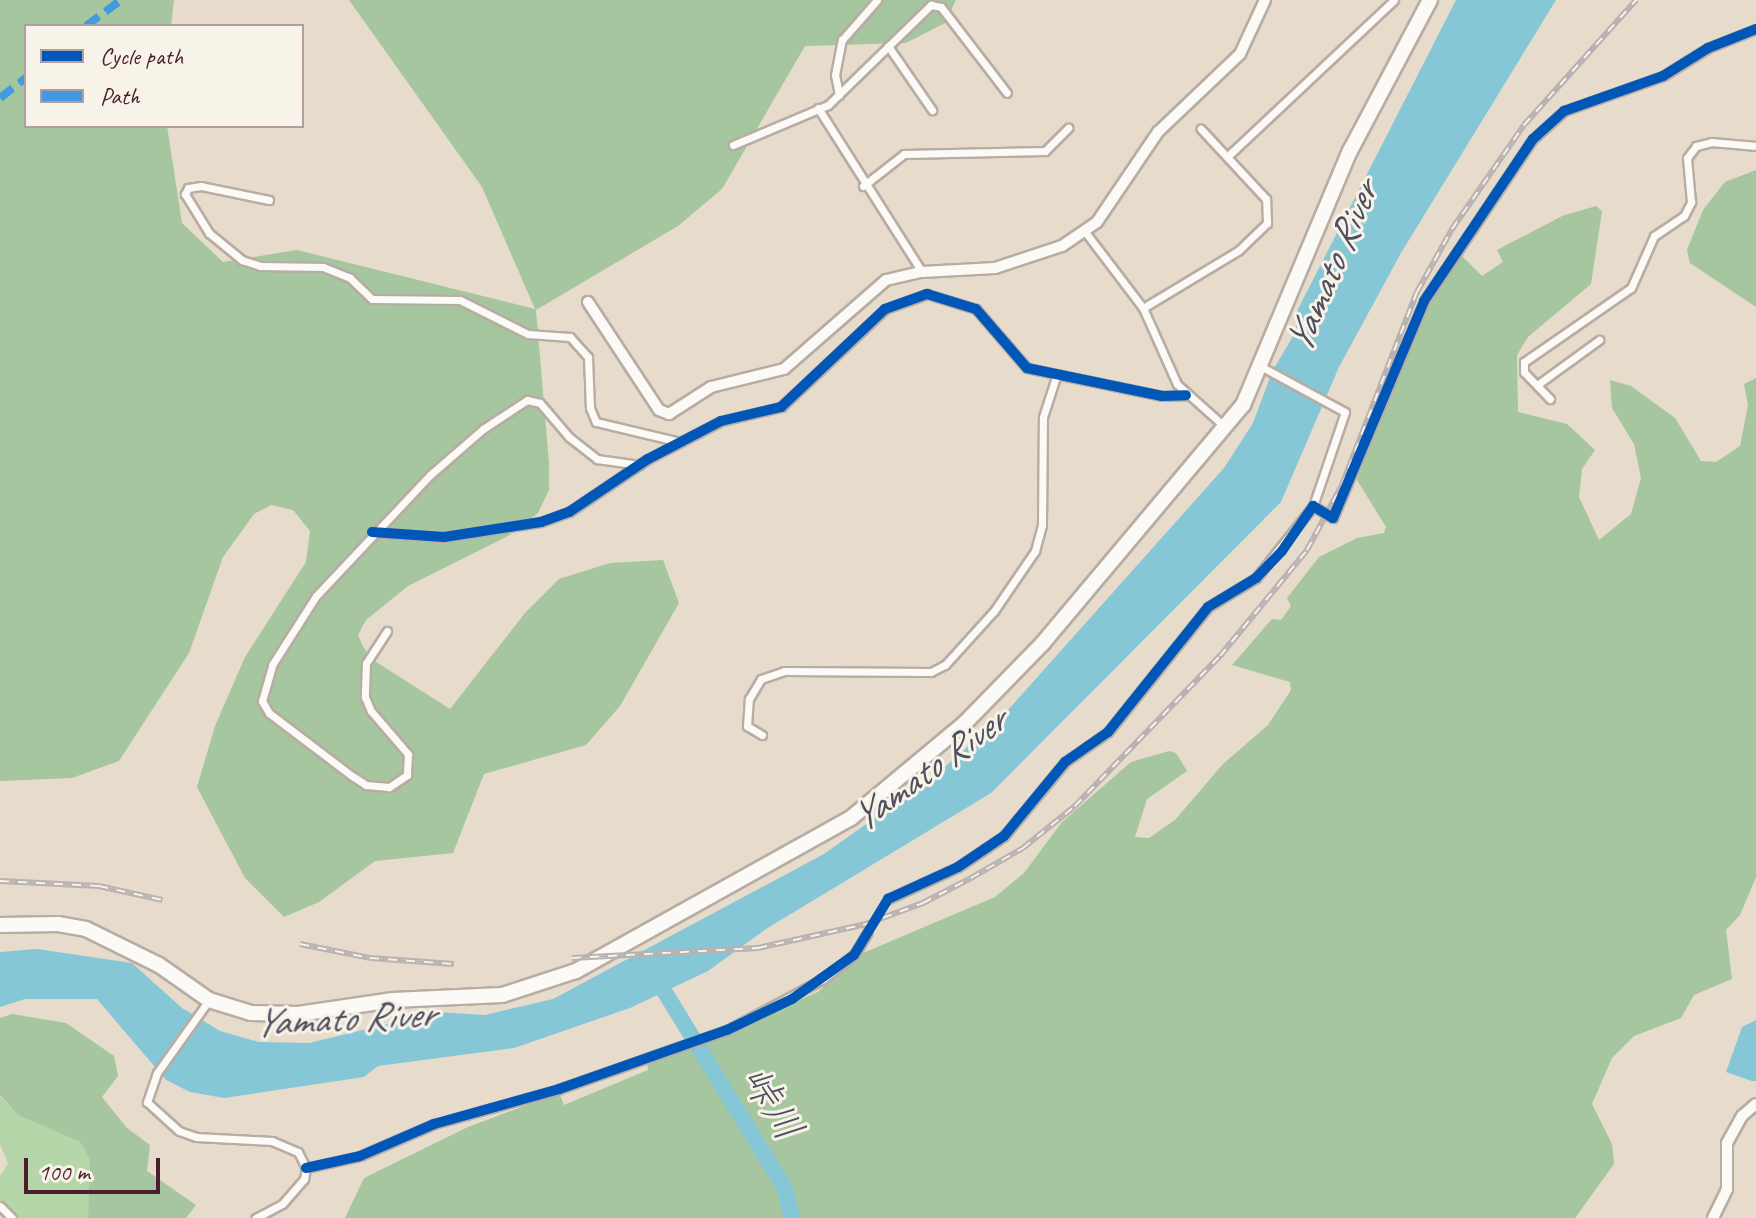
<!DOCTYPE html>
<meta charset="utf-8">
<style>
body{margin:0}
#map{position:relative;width:1756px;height:1218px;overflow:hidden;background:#e7dbcb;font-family:Caveat,"Klee One",sans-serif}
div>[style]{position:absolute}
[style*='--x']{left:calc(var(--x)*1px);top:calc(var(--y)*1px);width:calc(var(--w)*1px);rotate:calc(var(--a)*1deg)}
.green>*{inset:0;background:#b4d6a9}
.forest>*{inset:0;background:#a5c69e}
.water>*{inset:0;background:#86c7d7}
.river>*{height:16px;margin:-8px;padding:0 8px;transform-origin:8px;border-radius:8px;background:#86c7d7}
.street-tunnel>*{height:7px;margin-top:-3.5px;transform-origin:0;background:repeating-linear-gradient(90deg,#c8b5ab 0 7px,transparent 0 10.5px)}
.roads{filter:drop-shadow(2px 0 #b8aca3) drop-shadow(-2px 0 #b8aca3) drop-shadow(0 2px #b8aca3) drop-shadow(0 -2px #b8aca3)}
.street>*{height:7px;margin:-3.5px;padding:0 3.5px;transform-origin:3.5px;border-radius:3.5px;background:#fbfaf7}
.secondary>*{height:10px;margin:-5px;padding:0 5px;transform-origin:5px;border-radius:5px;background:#fbfaf7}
.highway>*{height:14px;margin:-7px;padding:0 7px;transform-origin:7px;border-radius:7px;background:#fbfaf7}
.rail>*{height:6px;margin-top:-3px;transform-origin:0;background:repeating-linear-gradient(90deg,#f7f3e8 0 9px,#b9b2b2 0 18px);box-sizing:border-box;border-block:2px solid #b9b2b2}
.quiet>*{height:8px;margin-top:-4px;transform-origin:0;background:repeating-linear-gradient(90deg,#409be1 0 16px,transparent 0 24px)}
.cycleway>*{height:10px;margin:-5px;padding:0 5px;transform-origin:5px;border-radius:5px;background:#0057b8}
span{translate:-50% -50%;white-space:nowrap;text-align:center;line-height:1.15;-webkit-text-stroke:6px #f7f3e8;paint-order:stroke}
.water-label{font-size:40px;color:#504f60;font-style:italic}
.legend{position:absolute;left:24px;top:24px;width:280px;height:104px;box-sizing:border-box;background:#f7f3e8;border:2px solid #b29e9c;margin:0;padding:10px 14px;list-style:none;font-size:24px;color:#4a1f2b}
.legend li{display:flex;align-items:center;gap:16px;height:40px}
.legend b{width:40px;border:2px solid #b29e9c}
.scale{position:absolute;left:24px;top:1158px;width:136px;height:36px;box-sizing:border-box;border:4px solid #4a1f2b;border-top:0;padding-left:10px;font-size:24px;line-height:28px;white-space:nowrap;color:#4a1f2b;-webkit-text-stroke:6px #f7f3e8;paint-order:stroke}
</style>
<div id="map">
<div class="green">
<i style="clip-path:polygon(0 1096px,18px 1115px,80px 1142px,90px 1159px,88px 1218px,18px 1218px,0 1200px,0 1176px,8px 1164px,0 1144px)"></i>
</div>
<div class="forest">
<i style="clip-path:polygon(0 0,174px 0,171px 26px,26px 26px,26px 126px,167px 126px,182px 223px,223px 262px,297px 250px,535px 309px,482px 187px,349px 0,956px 0,945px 23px,906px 43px,805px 46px,722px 189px,678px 226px,536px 310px,549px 463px,549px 490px,538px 513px,508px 536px,408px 586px,366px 620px,358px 635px,363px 646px,370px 658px,450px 709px,525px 613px,559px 579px,610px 563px,663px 560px,679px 603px,620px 706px,586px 745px,484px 774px,453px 853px,375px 861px,319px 902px,284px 917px,245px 878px,197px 787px,215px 726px,245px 657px,306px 562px,310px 531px,293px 510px,271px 505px,254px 514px,223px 557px,189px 653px,119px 761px,72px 778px,0 781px)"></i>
<i style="clip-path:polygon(1756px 170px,1756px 307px,1690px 263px,1687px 250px,1703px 210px,1725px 182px)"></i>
<i style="clip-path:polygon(1596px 206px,1602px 211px,1591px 284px,1528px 337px,1517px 355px,1518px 412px,1567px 424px,1595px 450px,1582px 469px,1579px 497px,1599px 540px,1631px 514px,1641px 478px,1634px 444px,1612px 408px,1610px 380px,1631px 386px,1675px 418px,1701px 461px,1716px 462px,1740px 446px,1748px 405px,1744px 384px,1756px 378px,1756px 877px,1740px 915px,1726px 930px,1732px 979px,1694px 995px,1681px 1018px,1634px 1036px,1612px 1058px,1592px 1104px,1612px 1144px,1614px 1164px,1575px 1218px,345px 1218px,364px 1178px,468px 1127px,559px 1093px,564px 1105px,648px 1070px,647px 1063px,818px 992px,856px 956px,995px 897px,1024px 873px,1062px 822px,1131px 762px,1169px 751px,1176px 753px,1187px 771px,1147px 799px,1135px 837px,1149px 838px,1175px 820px,1223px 764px,1268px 725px,1291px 690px,1290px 682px,1232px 665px,1272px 619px,1281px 620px,1291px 606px,1287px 598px,1319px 557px,1357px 538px,1384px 533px,1386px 527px,1357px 480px,1387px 393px,1434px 295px,1460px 254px,1482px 276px,1503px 262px,1497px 250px,1562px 216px)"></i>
<i style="clip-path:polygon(12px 1014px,66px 1023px,114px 1056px,118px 1076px,102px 1097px,127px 1128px,150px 1145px,147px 1171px,196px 1205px,186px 1218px,88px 1218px,90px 1159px,80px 1142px,18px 1115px,0 1095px,0 1018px)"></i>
</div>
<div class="water">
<i style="clip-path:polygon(1456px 0,1556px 0,1401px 253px,1339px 367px,1281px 502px,991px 793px,766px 929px,708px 971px,630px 1008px,514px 1048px,378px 1066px,364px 1077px,224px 1098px,190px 1092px,166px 1080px,97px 999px,25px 999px,0 1007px,0 952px,37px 949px,132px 963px,182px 1008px,220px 1031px,259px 1042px,309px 1043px,438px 1012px,485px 1015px,553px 999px,824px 854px,935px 775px,999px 720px,1224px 468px,1253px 423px,1272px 372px,1296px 331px,1296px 313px)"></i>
<i style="clip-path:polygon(1756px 1020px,1756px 1081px,1752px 1081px,1726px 1072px,1742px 1027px)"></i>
</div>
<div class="river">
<i style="--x:661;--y:986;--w:237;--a:58.5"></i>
<i style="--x:785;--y:1188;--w:31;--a:77"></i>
</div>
<div class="street-tunnel">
<i style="--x:868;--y:932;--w:39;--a:-59"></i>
</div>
<div class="roads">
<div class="street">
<i style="--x:888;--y:46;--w:78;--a:55.5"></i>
<i style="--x:839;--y:95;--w:20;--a:-101"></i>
<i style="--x:835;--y:75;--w:36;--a:-79"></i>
<i style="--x:842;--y:40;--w:53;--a:-48.8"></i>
<i style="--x:818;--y:108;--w:194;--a:57.6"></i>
<i style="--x:733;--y:145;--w:103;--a:-22.8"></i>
<i style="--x:828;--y:105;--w:144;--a:-44.2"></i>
<i style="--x:931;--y:5;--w:10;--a:11"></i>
<i style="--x:941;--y:7;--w:108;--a:52.5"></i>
<i style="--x:1229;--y:155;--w:226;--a:-43.2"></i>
<i style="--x:863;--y:186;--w:52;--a:-38"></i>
<i style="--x:904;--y:154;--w:141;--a:-1.2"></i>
<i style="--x:1045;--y:151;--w:33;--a:-45"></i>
<i style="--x:269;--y:200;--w:69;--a:-168.4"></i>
<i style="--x:201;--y:186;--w:13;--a:171"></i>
<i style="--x:188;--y:188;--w:7;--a:117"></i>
<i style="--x:185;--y:194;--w:46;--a:58.4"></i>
<i style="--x:209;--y:233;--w:43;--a:39.3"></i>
<i style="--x:242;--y:260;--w:19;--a:18"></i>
<i style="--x:260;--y:266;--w:63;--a:0.9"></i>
<i style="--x:323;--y:267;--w:29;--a:22"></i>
<i style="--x:350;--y:278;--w:30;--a:44"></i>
<i style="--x:372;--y:299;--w:88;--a:0.7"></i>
<i style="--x:460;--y:300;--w:76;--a:26.6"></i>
<i style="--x:528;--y:334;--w:42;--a:4.1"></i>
<i style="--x:570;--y:337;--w:27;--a:48"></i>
<i style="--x:588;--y:357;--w:51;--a:87.8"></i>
<i style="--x:590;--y:408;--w:15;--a:67"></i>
<i style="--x:596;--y:422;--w:86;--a:13.4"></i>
<i style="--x:1086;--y:233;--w:94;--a:52.8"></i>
<i style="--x:1143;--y:308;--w:83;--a:65.9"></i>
<i style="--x:1177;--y:384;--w:63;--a:41.8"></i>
<i style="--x:1143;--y:308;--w:112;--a:-31.1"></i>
<i style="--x:1239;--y:250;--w:39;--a:-44"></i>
<i style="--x:1267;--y:223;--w:24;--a:-92"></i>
<i style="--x:1266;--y:199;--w:96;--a:-132.9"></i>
<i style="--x:1262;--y:367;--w:94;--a:28.5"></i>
<i style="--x:1345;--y:412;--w:99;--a:108.8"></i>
<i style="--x:1537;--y:385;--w:77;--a:-36"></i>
<i style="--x:1550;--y:399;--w:37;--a:-134"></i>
<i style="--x:1524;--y:372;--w:10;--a:-90"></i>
<i style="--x:1524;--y:362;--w:130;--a:-34.7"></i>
<i style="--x:1631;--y:288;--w:57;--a:-66.1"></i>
<i style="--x:1654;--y:236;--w:36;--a:-34"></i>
<i style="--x:1684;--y:216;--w:16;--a:-63"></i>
<i style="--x:1691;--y:202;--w:44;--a:-95.2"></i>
<i style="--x:1687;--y:158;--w:15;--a:-53"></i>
<i style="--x:1696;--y:146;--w:16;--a:-14"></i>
<i style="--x:1712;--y:142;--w:44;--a:5.2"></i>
<i style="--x:372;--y:532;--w:72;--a:4"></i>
<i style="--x:444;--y:537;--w:98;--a:-8.8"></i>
<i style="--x:541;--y:522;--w:30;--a:-20"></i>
<i style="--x:569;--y:512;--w:95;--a:-33.9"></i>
<i style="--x:648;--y:459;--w:82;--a:-27.5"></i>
<i style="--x:721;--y:421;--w:62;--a:-13.1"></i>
<i style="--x:781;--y:407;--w:143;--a:-43.3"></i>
<i style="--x:885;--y:309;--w:45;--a:-19.7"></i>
<i style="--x:927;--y:294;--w:51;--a:17"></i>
<i style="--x:976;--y:309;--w:78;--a:49.2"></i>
<i style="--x:1027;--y:368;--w:138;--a:11.7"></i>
<i style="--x:1162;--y:396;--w:24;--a:-2"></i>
<i style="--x:387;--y:631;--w:38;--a:123"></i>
<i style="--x:366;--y:663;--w:34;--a:92"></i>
<i style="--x:365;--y:697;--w:15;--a:67"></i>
<i style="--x:371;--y:711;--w:57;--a:49.3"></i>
<i style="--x:408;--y:754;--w:21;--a:93"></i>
<i style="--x:407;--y:775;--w:22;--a:146"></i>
<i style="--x:389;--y:787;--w:23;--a:-175"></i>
<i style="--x:366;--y:785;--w:17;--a:-147"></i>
<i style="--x:352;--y:776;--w:104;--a:-142.8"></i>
<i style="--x:269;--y:713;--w:14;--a:-120"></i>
<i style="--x:262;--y:701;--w:37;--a:-74"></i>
<i style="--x:272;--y:665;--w:82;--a:-57.5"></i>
<i style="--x:316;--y:596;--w:166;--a:-46.7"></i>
<i style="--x:430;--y:475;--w:70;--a:-41"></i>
<i style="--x:483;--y:429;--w:53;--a:-33.4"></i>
<i style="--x:527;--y:400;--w:13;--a:13"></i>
<i style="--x:540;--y:403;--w:45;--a:49.5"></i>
<i style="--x:569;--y:437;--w:36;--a:38"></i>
<i style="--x:597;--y:459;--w:43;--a:7.9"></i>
<i style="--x:762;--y:735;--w:17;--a:-149"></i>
<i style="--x:747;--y:726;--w:27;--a:-86"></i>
<i style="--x:749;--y:699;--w:23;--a:-59"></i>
<i style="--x:761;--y:679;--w:24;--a:-19"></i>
<i style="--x:784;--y:671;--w:147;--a:0.4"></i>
<i style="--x:931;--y:672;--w:16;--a:-27"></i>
<i style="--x:945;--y:665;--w:73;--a:-47.8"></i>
<i style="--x:994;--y:611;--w:73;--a:-55.7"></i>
<i style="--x:1035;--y:551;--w:27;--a:-75"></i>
<i style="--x:1042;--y:525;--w:108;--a:-89.5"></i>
<i style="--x:1043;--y:417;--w:45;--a:-72"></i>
<i style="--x:888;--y:899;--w:77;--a:-24.6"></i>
<i style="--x:958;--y:867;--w:55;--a:-34"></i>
<i style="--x:1004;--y:836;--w:96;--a:-50.5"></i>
<i style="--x:1065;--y:762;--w:52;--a:-34.9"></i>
<i style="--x:1108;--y:732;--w:160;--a:-51.3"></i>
<i style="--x:1208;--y:607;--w:56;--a:-31.1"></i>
<i style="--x:1256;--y:578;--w:92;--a:-51.6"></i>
<i style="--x:1313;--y:506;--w:23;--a:31"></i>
<i style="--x:1333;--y:518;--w:235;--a:-67.2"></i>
<i style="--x:1424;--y:301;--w:195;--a:-56.1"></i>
<i style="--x:1533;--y:139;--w:42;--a:-42.1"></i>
<i style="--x:1564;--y:111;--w:105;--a:-19.5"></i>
<i style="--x:1663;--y:76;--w:53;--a:-31.9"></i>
<i style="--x:1708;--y:48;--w:52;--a:-21.6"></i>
<i style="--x:209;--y:1000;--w:90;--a:125.5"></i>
<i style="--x:157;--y:1073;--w:31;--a:109"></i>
<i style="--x:147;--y:1102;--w:43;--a:42.2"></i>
<i style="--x:179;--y:1131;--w:18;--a:19"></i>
<i style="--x:196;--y:1137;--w:76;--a:3"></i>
<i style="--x:272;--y:1141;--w:28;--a:23"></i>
<i style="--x:298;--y:1152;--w:18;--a:63"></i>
<i style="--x:306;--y:1168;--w:11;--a:100"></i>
<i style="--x:304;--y:1179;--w:33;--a:131"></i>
<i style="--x:282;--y:1204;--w:30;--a:152"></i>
<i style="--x:306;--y:1168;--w:55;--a:-12.5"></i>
<i style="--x:360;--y:1156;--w:81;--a:-23.4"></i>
<i style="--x:434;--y:1124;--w:130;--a:-15.6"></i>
<i style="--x:559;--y:1089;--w:178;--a:-19.4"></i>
<i style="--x:727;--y:1030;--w:109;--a:-28"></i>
<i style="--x:823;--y:979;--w:39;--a:-38"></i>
<i style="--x:854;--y:955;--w:27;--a:-59"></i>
<i style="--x:0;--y:1206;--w:17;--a:45"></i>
</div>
<div class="secondary">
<i style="--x:588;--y:302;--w:129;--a:56.7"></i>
<i style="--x:659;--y:410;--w:11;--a:22"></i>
<i style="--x:669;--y:414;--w:50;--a:-32.7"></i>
<i style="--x:711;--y:387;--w:75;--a:-13.9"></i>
<i style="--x:784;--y:369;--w:135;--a:-41.1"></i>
<i style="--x:886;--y:280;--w:37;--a:-13"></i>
<i style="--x:922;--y:272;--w:73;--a:-3.1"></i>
<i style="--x:995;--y:268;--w:71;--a:-18.2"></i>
<i style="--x:1062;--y:246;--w:42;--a:-34.4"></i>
<i style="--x:1097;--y:222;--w:109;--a:-55.9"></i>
<i style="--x:1158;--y:132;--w:113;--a:-43.6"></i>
<i style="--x:1240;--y:54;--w:60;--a:-65.2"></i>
<i style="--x:1713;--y:1218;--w:32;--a:-64"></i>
<i style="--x:1727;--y:1189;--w:46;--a:-90"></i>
<i style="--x:1727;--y:1143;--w:31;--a:-61"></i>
<i style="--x:1742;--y:1116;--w:18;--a:-41"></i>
</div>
<div class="highway">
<i style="--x:0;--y:925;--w:58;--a:-1"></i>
<i style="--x:58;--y:924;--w:28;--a:10"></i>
<i style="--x:86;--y:929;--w:81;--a:26.3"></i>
<i style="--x:159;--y:965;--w:61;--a:35"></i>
<i style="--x:209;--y:1000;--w:44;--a:17.2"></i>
<i style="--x:251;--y:1013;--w:47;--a:1.2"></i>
<i style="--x:298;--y:1014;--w:96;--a:-8.4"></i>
<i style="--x:393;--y:1000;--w:109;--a:-2.6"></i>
<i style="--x:502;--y:995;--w:78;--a:-18"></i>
<i style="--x:576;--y:971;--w:315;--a:-29.1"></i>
<i style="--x:851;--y:818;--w:147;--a:-39.8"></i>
<i style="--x:964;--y:724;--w:113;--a:-45.7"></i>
<i style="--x:1043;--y:643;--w:311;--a:-50"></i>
<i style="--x:1243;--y:405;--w:276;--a:-67.2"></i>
<i style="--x:1350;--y:151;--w:171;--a:-62.1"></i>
</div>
</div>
<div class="rail">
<i style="--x:0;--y:881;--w:99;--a:2.9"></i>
<i style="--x:99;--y:886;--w:65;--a:12.5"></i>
<i style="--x:300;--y:944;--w:71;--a:11.3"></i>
<i style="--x:370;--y:958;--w:84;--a:4.1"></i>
<i style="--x:572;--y:958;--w:186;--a:-3.1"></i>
<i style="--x:758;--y:948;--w:111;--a:-12.5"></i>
<i style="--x:866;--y:924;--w:61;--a:-20.2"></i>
<i style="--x:923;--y:903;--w:54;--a:-27.5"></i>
<i style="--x:971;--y:878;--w:60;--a:-30"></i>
<i style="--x:1023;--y:848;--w:67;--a:-38.9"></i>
<i style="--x:1075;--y:806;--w:209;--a:-46"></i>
<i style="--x:1220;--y:656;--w:137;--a:-50.6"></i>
<i style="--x:1307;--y:550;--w:74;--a:-61.7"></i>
<i style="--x:1342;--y:485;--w:207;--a:-68.8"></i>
<i style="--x:1417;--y:292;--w:72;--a:-60.9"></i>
<i style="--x:1452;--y:229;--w:126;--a:-55.3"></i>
<i style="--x:1524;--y:125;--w:168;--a:-48.1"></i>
</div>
<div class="quiet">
<i style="--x:86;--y:26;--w:44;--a:-36.6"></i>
<i style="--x:0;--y:98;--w:33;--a:-38"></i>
</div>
<div class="cycleway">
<i style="--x:372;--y:532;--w:72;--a:4"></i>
<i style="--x:444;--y:537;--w:98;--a:-8.8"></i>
<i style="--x:541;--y:522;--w:30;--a:-20"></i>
<i style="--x:569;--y:512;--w:95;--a:-33.9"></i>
<i style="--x:648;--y:459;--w:82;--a:-27.5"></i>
<i style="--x:721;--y:421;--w:62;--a:-13.1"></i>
<i style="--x:781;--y:407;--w:143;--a:-43.3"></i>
<i style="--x:885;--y:309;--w:45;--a:-19.7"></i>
<i style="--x:927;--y:294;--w:51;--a:17"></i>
<i style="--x:976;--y:309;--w:78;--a:49.2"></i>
<i style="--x:1027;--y:368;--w:138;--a:11.7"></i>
<i style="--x:1162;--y:396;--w:24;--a:-2"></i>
<i style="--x:306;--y:1168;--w:55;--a:-12.5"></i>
<i style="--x:360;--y:1156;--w:81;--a:-23.4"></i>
<i style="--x:434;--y:1124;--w:130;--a:-15.6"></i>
<i style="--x:559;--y:1089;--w:178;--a:-19.4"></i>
<i style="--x:727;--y:1030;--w:72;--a:-25.5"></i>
<i style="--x:792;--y:999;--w:76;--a:-35.4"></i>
<i style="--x:854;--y:955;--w:66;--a:-58.7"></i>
<i style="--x:888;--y:899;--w:77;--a:-24.6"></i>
<i style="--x:958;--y:867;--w:55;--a:-34"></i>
<i style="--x:1004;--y:836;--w:96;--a:-50.5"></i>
<i style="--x:1065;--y:762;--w:52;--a:-34.9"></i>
<i style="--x:1108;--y:732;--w:160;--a:-51.3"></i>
<i style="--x:1208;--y:607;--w:56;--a:-31.1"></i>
<i style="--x:1256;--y:578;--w:37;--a:-46"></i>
<i style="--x:1282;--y:551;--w:55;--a:-55.4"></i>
<i style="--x:1313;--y:506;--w:23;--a:31"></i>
<i style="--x:1333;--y:518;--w:235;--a:-67.2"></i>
<i style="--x:1424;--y:301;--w:195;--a:-56.1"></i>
<i style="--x:1533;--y:139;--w:42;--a:-42.1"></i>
<i style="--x:1564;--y:111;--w:105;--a:-19.5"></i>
<i style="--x:1663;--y:76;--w:53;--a:-31.9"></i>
<i style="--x:1708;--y:48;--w:52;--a:-21.6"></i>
</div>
<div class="water-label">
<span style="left:1331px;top:267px;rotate:-67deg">Yamato River</span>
<span style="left:928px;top:769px;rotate:-36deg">Yamato River</span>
<span style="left:344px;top:1018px;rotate:-3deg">Yamato River</span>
<span style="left:772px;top:1103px;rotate:58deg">峠川</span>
</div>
<ul class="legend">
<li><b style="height:10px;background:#0057b8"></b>Cycle path</li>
<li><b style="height:10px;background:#409be1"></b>Path</li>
</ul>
<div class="scale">100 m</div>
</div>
